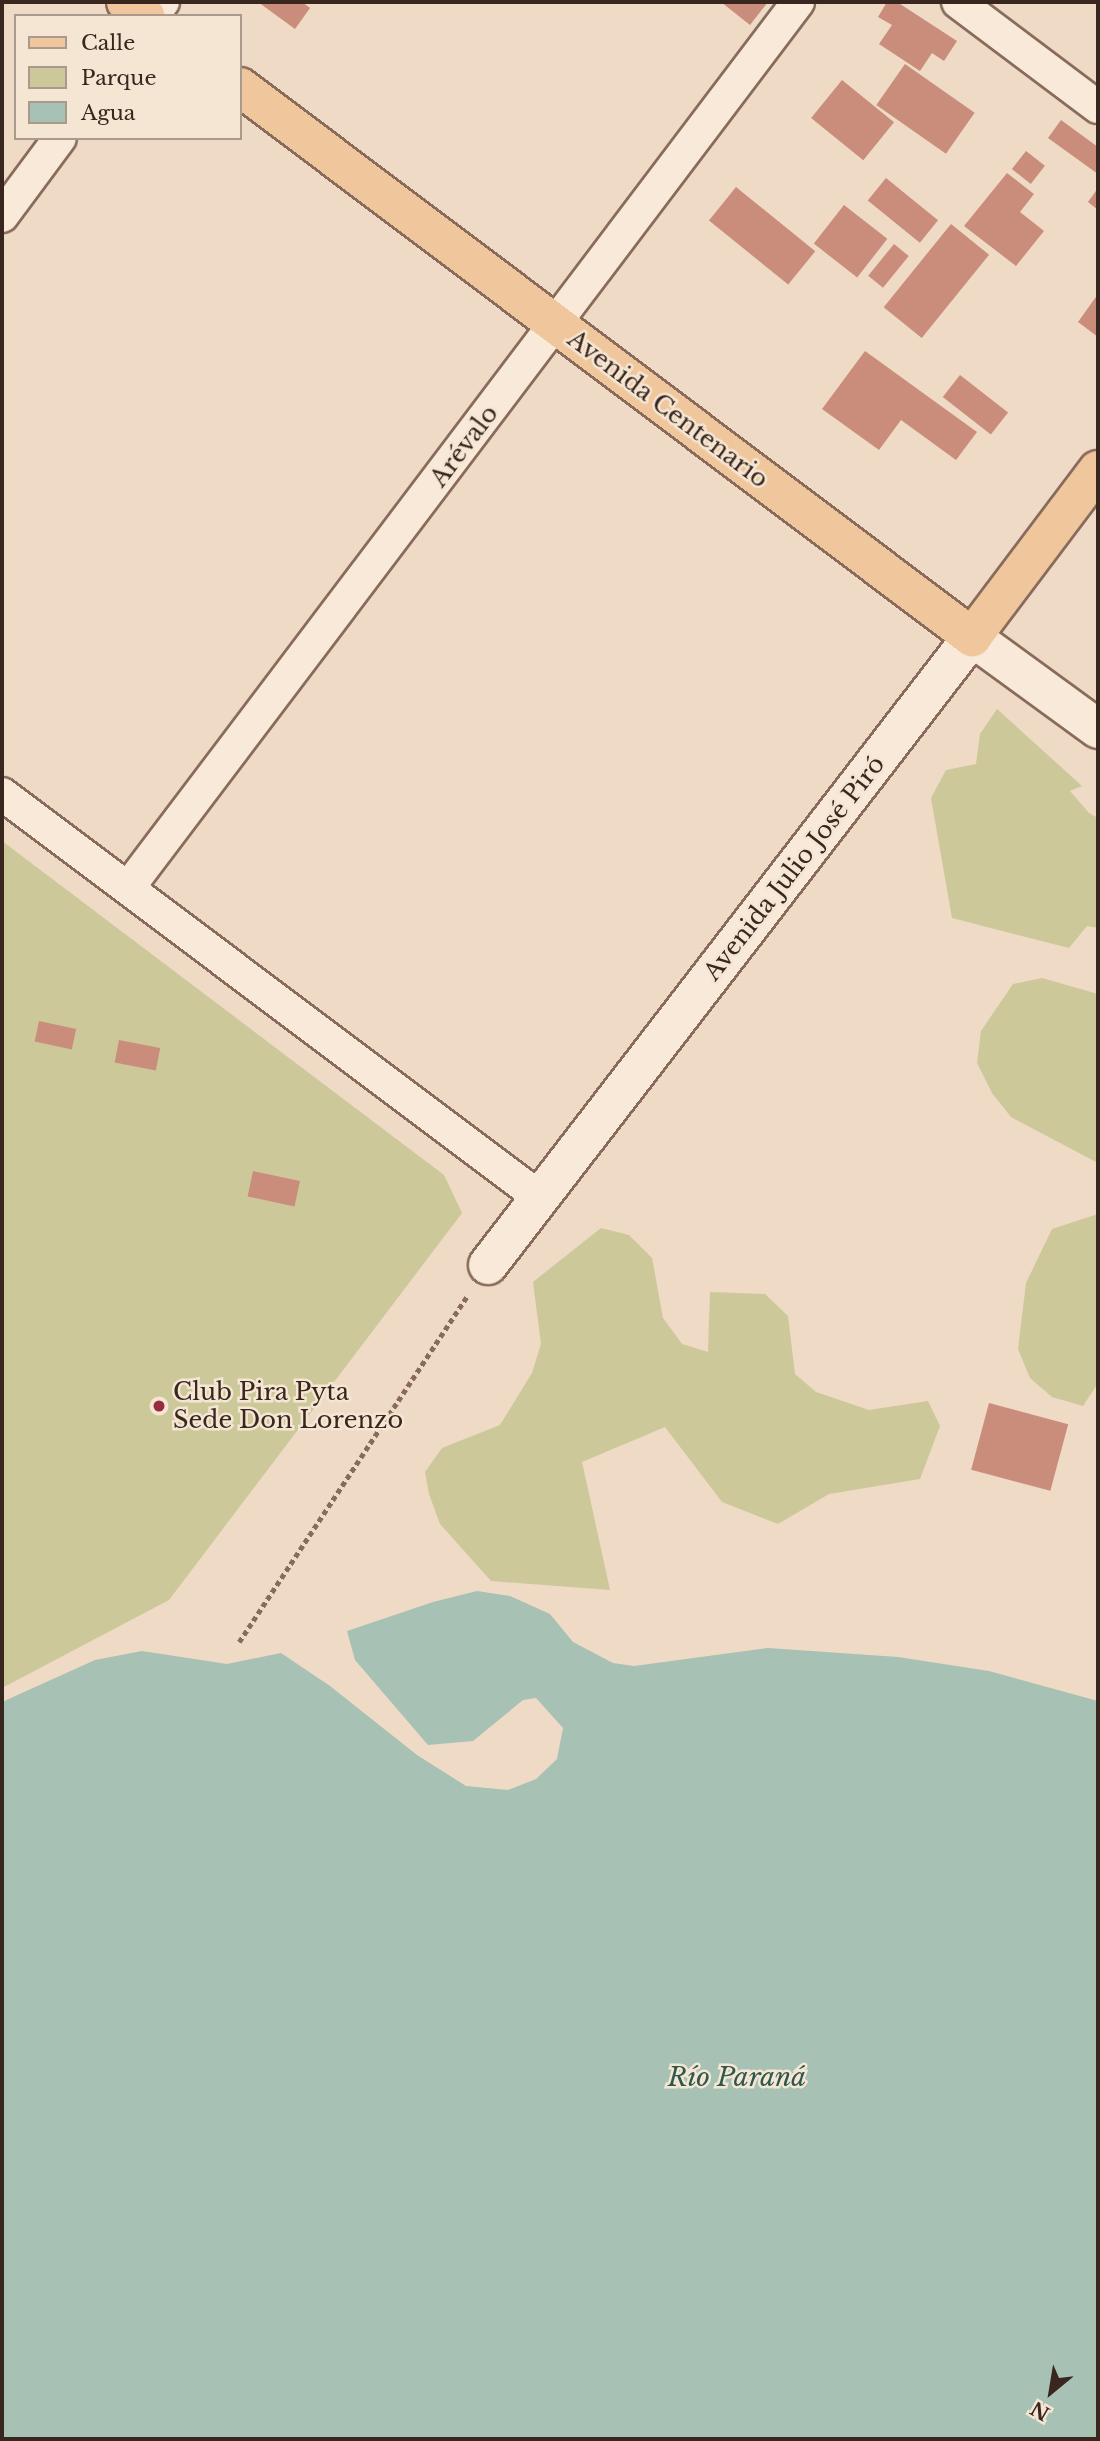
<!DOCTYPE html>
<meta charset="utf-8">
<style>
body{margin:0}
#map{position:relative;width:1100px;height:2441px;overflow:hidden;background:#eedac5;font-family:"Libre Baskerville",serif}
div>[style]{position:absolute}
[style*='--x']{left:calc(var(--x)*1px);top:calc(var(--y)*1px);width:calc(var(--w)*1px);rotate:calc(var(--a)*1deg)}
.green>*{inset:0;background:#ccc899}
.water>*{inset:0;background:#a7c1b4}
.building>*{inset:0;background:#cb8d7b;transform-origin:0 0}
.path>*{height:4.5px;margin-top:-2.25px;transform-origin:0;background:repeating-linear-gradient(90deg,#896b5b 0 5px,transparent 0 8.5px)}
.roads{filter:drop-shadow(2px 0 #896b5b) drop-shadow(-2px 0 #896b5b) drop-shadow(0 2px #896b5b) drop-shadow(0 -2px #896b5b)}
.minor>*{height:32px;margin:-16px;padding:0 16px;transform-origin:16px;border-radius:16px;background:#f8e9d8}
.tertiary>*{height:38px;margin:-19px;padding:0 19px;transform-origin:19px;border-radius:19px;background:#f8e9d8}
.primary>*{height:38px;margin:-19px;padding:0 19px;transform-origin:19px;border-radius:19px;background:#f0c79d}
.dots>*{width:19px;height:19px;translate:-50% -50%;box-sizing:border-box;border:4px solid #f5e6d4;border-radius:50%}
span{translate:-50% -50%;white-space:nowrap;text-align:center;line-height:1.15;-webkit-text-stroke:5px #f5e6d4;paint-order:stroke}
.street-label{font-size:24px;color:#39271f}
.poi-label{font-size:24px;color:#39271f}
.left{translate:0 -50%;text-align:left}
.water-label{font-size:26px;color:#2e584e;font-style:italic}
.frame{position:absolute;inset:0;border:4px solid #39271f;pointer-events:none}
.legend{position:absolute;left:14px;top:14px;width:228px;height:126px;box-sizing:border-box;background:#f5e6d4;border:2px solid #aa9a8c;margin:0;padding:9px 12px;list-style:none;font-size:21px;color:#39271f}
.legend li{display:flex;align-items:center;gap:14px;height:35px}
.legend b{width:35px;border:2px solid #aa9a8c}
.north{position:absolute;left:1016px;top:2357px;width:70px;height:70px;-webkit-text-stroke:5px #f5e6d4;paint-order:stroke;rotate:210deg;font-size:19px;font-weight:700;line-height:28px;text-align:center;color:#39271f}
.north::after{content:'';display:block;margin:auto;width:24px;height:32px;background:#39271f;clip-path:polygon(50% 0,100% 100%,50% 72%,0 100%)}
</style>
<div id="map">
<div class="green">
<i style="clip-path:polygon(997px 709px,1082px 786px,1070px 791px,1089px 813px,1098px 818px,1098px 928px,1087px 926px,1069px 948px,952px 918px,931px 798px,946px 770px,976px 764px,980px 734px)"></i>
<i style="clip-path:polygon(2px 841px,444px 1175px,462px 1213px,169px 1600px,2px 1688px)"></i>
<i style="clip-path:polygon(1042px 978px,1098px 994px,1098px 1163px,1011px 1117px,992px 1093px,977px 1063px,981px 1031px,1013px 984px)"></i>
<i style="clip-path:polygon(1098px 1214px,1098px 1383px,1083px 1406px,1052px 1397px,1030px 1378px,1018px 1349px,1026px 1283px,1052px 1229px)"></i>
<i style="clip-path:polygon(601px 1228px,629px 1235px,652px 1258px,663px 1318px,682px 1344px,708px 1352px,710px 1292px,765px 1294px,788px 1316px,795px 1374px,816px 1392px,869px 1410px,928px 1401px,940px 1426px,920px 1479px,829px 1494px,778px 1524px,722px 1502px,665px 1427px,582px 1462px,610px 1590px,491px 1581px,440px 1524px,429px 1494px,425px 1472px,442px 1448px,500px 1425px,532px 1373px,541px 1344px,533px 1282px)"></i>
</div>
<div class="water">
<i style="clip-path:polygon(477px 1591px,510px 1596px,550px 1614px,573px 1642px,613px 1663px,634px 1666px,768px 1648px,898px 1657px,989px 1671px,1098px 1701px,1098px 2439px,2px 2439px,2px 1702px,95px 1660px,142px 1651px,227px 1664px,281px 1653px,330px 1686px,417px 1755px,466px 1786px,508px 1790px,536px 1779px,557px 1759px,563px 1728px,536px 1698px,523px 1700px,473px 1741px,428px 1745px,355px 1660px,347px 1631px,433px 1602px)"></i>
</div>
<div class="building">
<i style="clip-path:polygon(258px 2px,302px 2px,310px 8px,295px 29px)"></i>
<i style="clip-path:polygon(721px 2px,768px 2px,750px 25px)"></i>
<i style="clip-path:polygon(887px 2px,897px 2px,957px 41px,944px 61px,932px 53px,920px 71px,879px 44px,892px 25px,878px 17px)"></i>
<i style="left:905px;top:64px;width:85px;height:50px;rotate:35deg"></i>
<i style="left:842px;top:80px;width:67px;height:49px;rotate:39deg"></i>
<i style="clip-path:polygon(1061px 120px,1098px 147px,1098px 174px,1048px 138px)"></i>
<i style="left:1026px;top:151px;width:24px;height:23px;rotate:38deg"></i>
<i style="clip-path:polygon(1007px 173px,1034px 194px,1020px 212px,1044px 231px,1016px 266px,964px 226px)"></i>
<i style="left:886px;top:178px;width:67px;height:29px;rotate:39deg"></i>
<i style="left:736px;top:187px;width:102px;height:43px;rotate:39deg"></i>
<i style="clip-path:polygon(1098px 188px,1098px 210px,1088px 202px)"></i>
<i style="left:844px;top:205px;width:55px;height:49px;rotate:38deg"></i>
<i style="left:951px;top:224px;width:49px;height:107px;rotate:39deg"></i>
<i style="left:894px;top:244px;width:19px;height:41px;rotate:39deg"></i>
<i style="clip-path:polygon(1098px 294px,1098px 337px,1078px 322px)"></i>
<i style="clip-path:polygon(865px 351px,977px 432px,956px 460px,901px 420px,879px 450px,822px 409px)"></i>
<i style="left:960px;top:375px;width:61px;height:28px;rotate:38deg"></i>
<i style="left:39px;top:1021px;width:38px;height:21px;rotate:12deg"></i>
<i style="left:119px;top:1040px;width:42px;height:23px;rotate:11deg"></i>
<i style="left:253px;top:1171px;width:48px;height:26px;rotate:12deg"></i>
<i style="left:989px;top:1403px;width:82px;height:69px;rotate:15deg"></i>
</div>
<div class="path">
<i style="--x:239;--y:1642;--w:416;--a:-56.6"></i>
</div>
<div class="roads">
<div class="minor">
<i style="--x:958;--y:2;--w:175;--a:36.9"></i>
<i style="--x:152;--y:16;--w:18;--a:-52"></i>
<i style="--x:2;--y:216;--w:97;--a:-53.4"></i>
<i style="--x:2;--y:794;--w:671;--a:36.89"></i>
<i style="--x:128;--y:888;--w:1111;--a:-52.9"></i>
</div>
<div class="tertiary">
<i style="--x:488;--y:1265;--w:793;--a:-52.38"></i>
<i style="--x:972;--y:637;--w:156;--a:36.1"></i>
</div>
<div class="primary">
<i style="--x:126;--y:2;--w:24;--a:36"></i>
<i style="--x:240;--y:87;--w:916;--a:36.92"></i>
<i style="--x:972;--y:637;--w:209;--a:-53"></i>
</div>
</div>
<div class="dots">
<i style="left:159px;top:1406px;background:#972c41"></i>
</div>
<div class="street-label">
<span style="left:668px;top:409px;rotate:37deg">Avenida Centenario</span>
<span style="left:464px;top:446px;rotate:-53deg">Arévalo</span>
<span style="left:794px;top:868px;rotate:-52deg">Avenida Julio José Piró</span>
</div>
<div class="poi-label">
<span class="left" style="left:173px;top:1406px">Club Pira Pyta<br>Sede Don Lorenzo</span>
</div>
<div class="water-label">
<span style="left:737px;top:2078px">Río Paraná</span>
</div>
<div class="frame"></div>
<ul class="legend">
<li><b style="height:9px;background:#f0c79d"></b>Calle</li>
<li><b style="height:19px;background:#ccc899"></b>Parque</li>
<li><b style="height:19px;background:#a7c1b4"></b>Agua</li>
</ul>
<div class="north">N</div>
</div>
